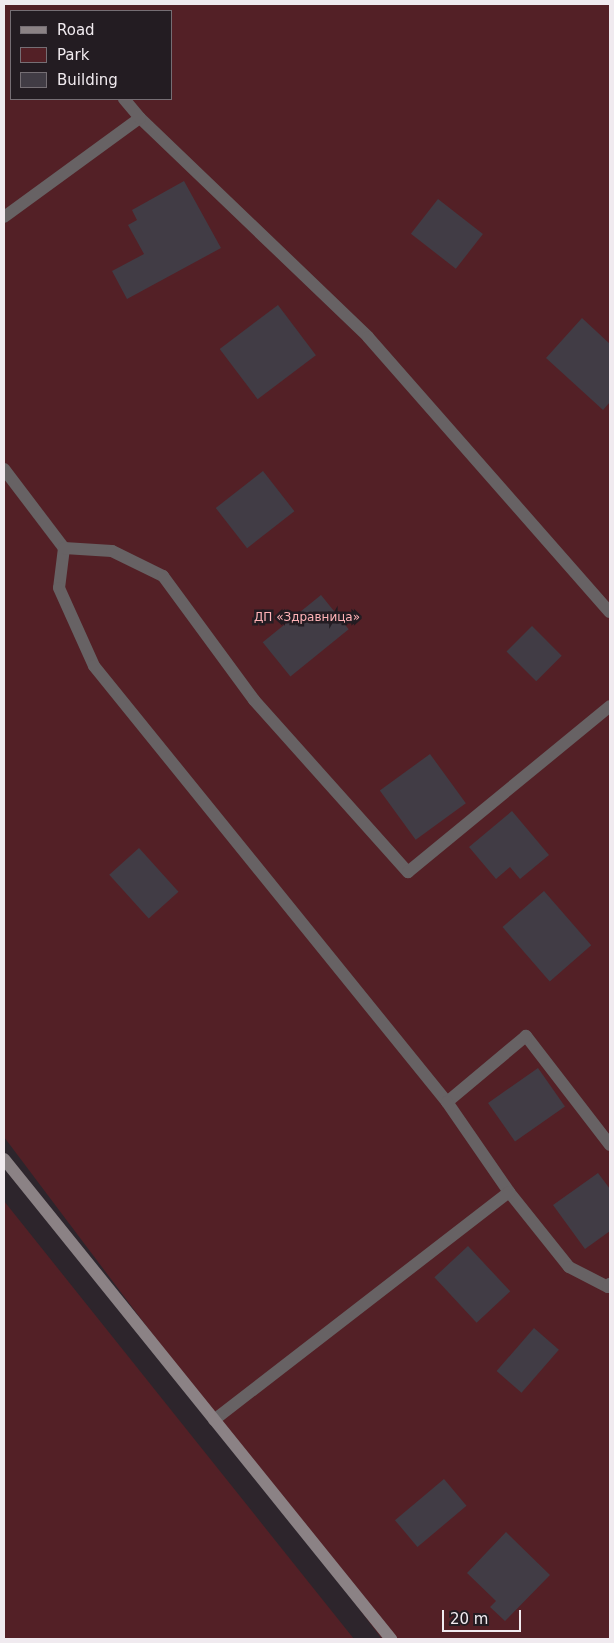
<!DOCTYPE html>
<meta charset="utf-8">
<style>
body{margin:0}
#map{position:relative;width:614px;height:1643px;overflow:hidden;background:#2d252c;font-family:"DejaVu Sans",sans-serif}
div>[style]{position:absolute}
[style*='--x']{left:calc(var(--x)*1px);top:calc(var(--y)*1px);width:calc(var(--w)*1px);rotate:calc(var(--a)*1deg)}
.green>*{inset:0;background:#532026}
.building>*{inset:0;background:#413c45;transform-origin:0 0}
.lane>*{height:12px;margin:-6px;padding:0 6px;transform-origin:6px;border-radius:6px;background:#676264}
.secondary>*{height:12px;margin:-6px;padding:0 6px;transform-origin:6px;border-radius:6px;background:#8b8285}
span{translate:-50% -50%;white-space:nowrap;text-align:center;line-height:1.15;-webkit-text-stroke:5px #231c22;paint-order:stroke}
.park-label{font-size:12px;color:#ffb3b7}
.frame{position:absolute;inset:0;border:5px solid #f0eaef;pointer-events:none}
.legend{position:absolute;left:10px;top:10px;width:162px;height:90px;box-sizing:border-box;background:#231c22;border:1px solid #756e74;margin:0;padding:6px 9px;list-style:none;font-size:15px;color:#f0eaef}
.legend li{display:flex;align-items:center;gap:10px;height:25px}
.legend b{width:25px;border:1px solid #756e74}
.scale{position:absolute;left:442px;top:1610px;width:79px;height:22px;box-sizing:border-box;border:2px solid #f0eaef;border-top:0;padding-left:6px;font-size:15px;line-height:18px;white-space:nowrap;color:#f0eaef;-webkit-text-stroke:4px #231c22;paint-order:stroke}
</style>
<div id="map">
<div class="green">
<i style="clip-path:polygon(evenodd,4px 4px,610px 4px,610px 1639px,382px 1639px,4px 1137px,4px 4px,11px 11px,171px 11px,171px 99px,11px 99px,11px 11px)"></i>
<i style="clip-path:polygon(4px 1201px,354px 1639px,4px 1639px)"></i>
</div>
<div class="building">
<i style="clip-path:polygon(184px 181px,221px 248px,127px 299px,112px 271px,144px 254px,128px 225px,137px 220px,132px 210px)"></i>
<i style="left:438px;top:199px;width:57px;height:44px;rotate:38deg"></i>
<i style="left:278px;top:305px;width:63px;height:73px;rotate:53deg"></i>
<i style="clip-path:polygon(582px 318px,610px 344px,610px 402px,603px 410px,546px 358px)"></i>
<i style="left:263px;top:471px;width:51px;height:60px;rotate:52deg"></i>
<i style="left:321px;top:595px;width:44px;height:75px;rotate:51deg"></i>
<i style="left:532px;top:626px;width:42px;height:36px;rotate:45deg"></i>
<i style="left:430px;top:754px;width:61px;height:62px;rotate:54deg"></i>
<i style="clip-path:polygon(512px 811px,549px 855px,520px 879px,510px 867px,496px 879px,469px 847px)"></i>
<i style="left:139px;top:848px;width:59px;height:40px;rotate:48deg"></i>
<i style="left:544px;top:891px;width:72px;height:55px;rotate:49deg"></i>
<i style="left:538px;top:1068px;width:47px;height:61px;rotate:55deg"></i>
<i style="clip-path:polygon(598px 1173px,610px 1189px,610px 1231px,585px 1249px,553px 1205px)"></i>
<i style="left:468px;top:1246px;width:62px;height:46px;rotate:47deg"></i>
<i style="left:534px;top:1328px;width:33px;height:57px;rotate:41deg"></i>
<i style="left:444px;top:1479px;width:35px;height:64px;rotate:50deg"></i>
<i style="clip-path:polygon(506px 1532px,550px 1575px,505px 1621px,490px 1607px,496px 1601px,467px 1573px)"></i>
</div>
<div class="lane">
<i style="--x:140;--y:118;--w:316;--a:43.8"></i>
<i style="--x:368;--y:337;--w:366;--a:48.7"></i>
<i style="--x:4;--y:217;--w:168;--a:-36.1"></i>
<i style="--x:140;--y:118;--w:25;--a:-130"></i>
<i style="--x:4;--y:469;--w:99;--a:52.8"></i>
<i style="--x:64;--y:548;--w:40;--a:97.1"></i>
<i style="--x:59;--y:588;--w:85;--a:65.8"></i>
<i style="--x:94;--y:666;--w:561;--a:51.01"></i>
<i style="--x:64;--y:548;--w:48;--a:3.6"></i>
<i style="--x:112;--y:551;--w:57;--a:26.1"></i>
<i style="--x:163;--y:576;--w:154;--a:53.7"></i>
<i style="--x:254;--y:700;--w:231;--a:48.2"></i>
<i style="--x:408;--y:872;--w:261;--a:-39.4"></i>
<i style="--x:610;--y:1145;--w:138;--a:-127.6"></i>
<i style="--x:526;--y:1036;--w:103;--a:140.1"></i>
<i style="--x:447;--y:1102;--w:109;--a:55.4"></i>
<i style="--x:509;--y:1192;--w:96;--a:51.3"></i>
<i style="--x:569;--y:1267;--w:44;--a:27.1"></i>
<i style="--x:608;--y:1287;--w:4;--a:-56"></i>
<i style="--x:214;--y:1420;--w:373;--a:-37.7"></i>
</div>
<div class="secondary">
<i style="--x:4;--y:1159;--w:617;--a:51.12"></i>
</div>
<div class="park-label">
<span style="left:307px;top:618px">ДП «Здравница»</span>
</div>
<div class="frame"></div>
<ul class="legend">
<li><b style="height:6px;background:#8b8285"></b>Road</li>
<li><b style="height:14px;background:#532026"></b>Park</li>
<li><b style="height:14px;background:#413c45"></b>Building</li>
</ul>
<div class="scale">20 m</div>
</div>
